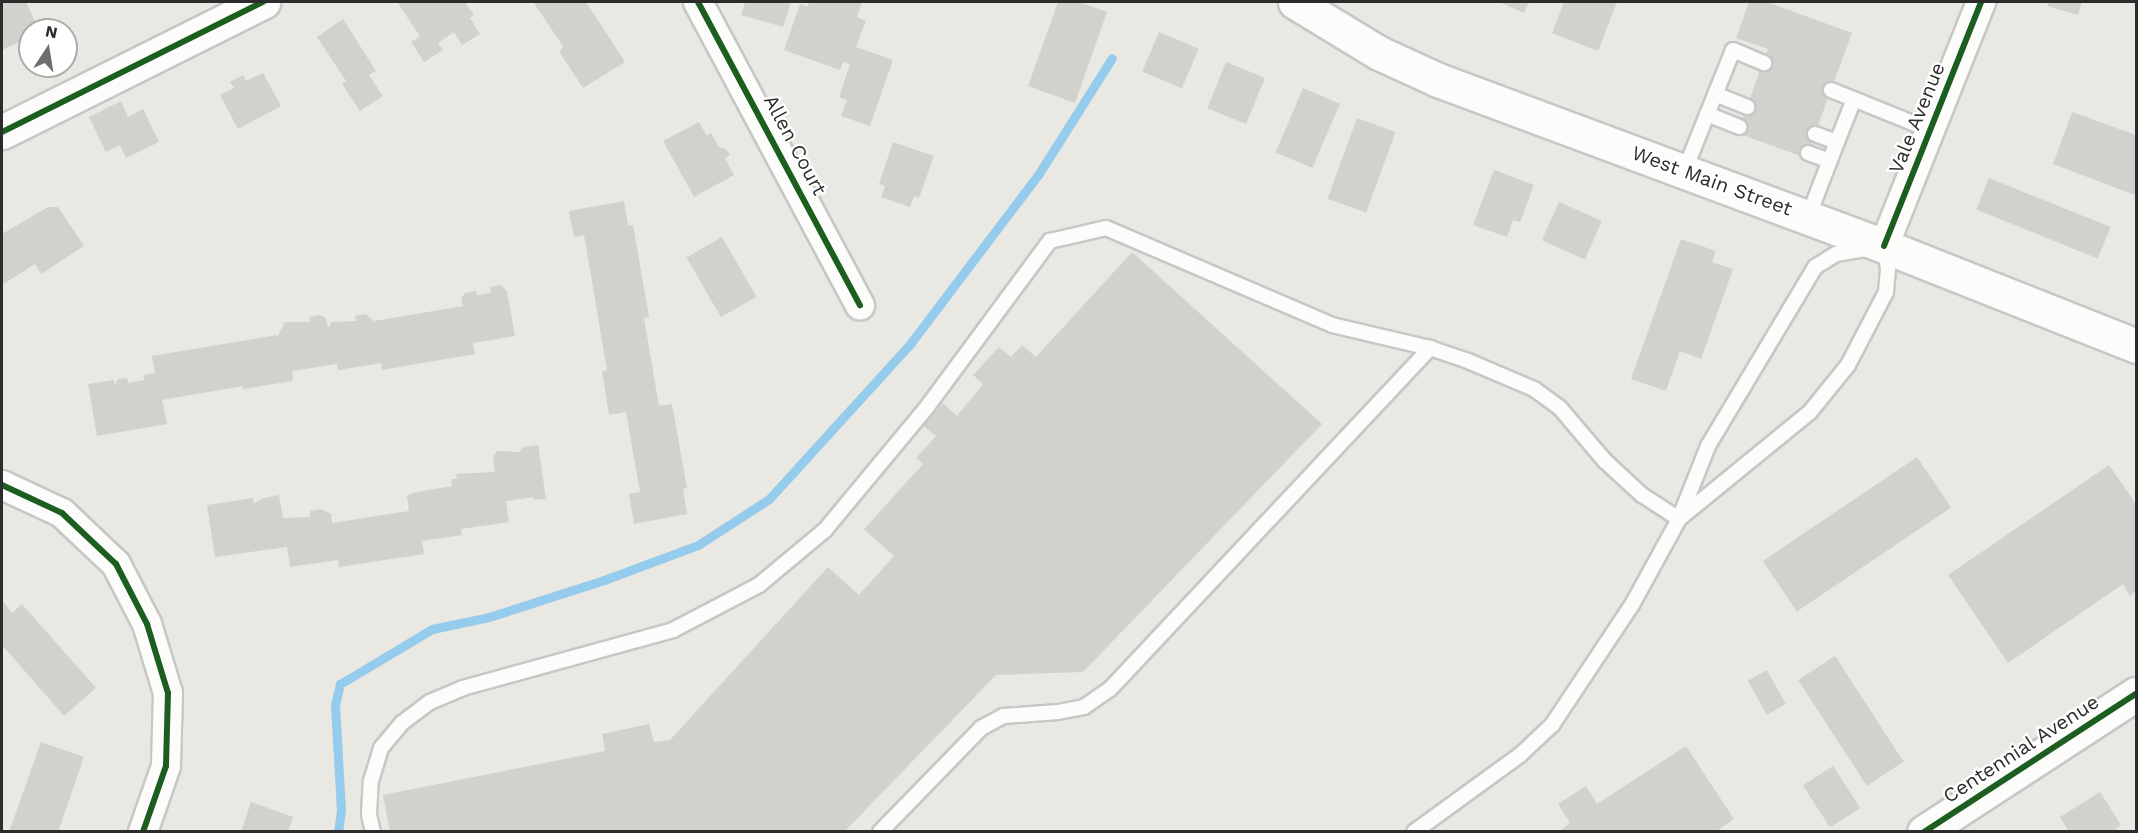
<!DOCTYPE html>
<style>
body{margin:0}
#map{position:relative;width:2138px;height:833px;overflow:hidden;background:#eae8e2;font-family:"Work Sans",sans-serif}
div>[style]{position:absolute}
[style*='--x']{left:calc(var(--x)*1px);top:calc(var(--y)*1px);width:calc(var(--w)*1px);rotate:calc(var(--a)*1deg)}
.stream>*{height:9px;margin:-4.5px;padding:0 4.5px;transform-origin:4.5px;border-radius:4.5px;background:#95cbec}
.building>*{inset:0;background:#d3d1cd;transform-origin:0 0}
.roads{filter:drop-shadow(2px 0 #c8c7c7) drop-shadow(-2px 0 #c8c7c7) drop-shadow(0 2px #c8c7c7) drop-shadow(0 -2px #c8c7c7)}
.service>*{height:14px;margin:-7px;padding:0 7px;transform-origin:7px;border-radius:7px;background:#fcfcfb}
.minor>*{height:28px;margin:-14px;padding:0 14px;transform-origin:14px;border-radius:14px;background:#fcfcfb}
.tertiary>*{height:33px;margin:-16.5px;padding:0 16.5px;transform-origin:16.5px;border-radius:16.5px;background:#fcfcfb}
.secondary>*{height:33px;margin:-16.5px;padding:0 16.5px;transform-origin:16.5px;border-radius:16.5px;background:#fcfcfb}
.cycleway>*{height:6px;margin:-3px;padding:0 3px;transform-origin:3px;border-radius:3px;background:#1b5e20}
span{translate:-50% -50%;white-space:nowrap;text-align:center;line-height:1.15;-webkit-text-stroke:4.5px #fff;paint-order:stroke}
.street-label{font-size:20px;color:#2c2c2c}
.frame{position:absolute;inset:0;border:3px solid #2c2c2c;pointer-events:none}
.north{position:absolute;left:18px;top:18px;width:60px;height:60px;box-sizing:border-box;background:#fff;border:2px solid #ababab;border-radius:50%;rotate:12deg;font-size:16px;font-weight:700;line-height:24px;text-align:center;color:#2c2c2c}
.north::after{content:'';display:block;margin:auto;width:21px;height:27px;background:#6e6e6c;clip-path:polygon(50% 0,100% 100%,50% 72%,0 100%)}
</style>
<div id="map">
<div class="stream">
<i style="--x:338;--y:832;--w:21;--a:-82"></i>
<i style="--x:341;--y:811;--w:106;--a:-93.2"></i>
<i style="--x:335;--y:705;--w:22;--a:-77"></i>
<i style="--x:340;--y:684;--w:107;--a:-30.9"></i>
<i style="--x:432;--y:629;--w:58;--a:-11.9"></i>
<i style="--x:489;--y:617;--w:121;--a:-17.8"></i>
<i style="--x:604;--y:580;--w:100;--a:-20.4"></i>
<i style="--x:698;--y:545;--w:85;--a:-32.9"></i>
<i style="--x:769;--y:499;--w:210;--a:-47.7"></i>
<i style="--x:910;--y:344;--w:212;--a:-52.9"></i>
<i style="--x:1038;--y:175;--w:138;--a:-57.7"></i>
</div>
<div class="building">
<i style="clip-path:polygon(3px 2px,26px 2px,39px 30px,30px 30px,30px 37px,2px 50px)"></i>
<i style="clip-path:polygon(397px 2px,465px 2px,474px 15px,470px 18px,480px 34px,462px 45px,454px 32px,438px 43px,443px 50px,424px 62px,411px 42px,420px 36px)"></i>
<i style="clip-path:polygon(533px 2px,586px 2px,625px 62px,583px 88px,560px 53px,563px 46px)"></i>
<i style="clip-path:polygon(745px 2px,791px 2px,783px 27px,741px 15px)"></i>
<i style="clip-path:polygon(809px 2px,862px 2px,857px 17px,866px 21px,856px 47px,893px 60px,870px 126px,841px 116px,847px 100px,839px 97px,850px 64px,843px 62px,840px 70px,784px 50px,800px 4px,807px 7px)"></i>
<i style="clip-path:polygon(1058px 2px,1079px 2px,1107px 12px,1075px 103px,1028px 86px)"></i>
<i style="clip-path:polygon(1499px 2px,1529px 2px,1524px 13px)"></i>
<i style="clip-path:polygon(1564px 2px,1617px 2px,1598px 51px,1552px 33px)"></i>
<i style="clip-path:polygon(1749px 2px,1767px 2px,1852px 33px,1806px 158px,1737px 133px,1768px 49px,1736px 38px)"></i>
<i style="clip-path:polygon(2049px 2px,2082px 2px,2078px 15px,2047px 6px)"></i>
<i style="clip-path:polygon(343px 19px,376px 71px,369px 75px,383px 96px,360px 111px,342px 84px,346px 81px,317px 37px)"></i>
<i style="left:1159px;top:32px;width:43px;height:43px;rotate:23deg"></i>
<i style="left:1226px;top:62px;width:42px;height:50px;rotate:22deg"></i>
<i style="clip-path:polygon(263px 73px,281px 106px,238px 129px,220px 95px,234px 88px,230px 82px,243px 75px,246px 81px)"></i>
<i style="left:1303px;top:88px;width:40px;height:70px;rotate:23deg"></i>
<i style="clip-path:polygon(121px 101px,128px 117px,143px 109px,159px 142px,126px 158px,120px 145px,106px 152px,89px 117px)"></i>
<i style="clip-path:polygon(2072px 112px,2136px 135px,2135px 195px,2053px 164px)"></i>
<i style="left:1357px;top:118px;width:41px;height:86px;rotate:20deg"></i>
<i style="clip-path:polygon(699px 122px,707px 136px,711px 133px,719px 147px,726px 149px,730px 155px,725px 158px,734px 175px,694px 197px,663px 141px)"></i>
<i style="clip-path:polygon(893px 142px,934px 156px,919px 198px,914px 196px,910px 207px,881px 197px,885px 186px,879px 184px)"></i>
<i style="clip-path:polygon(1494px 170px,1534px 185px,1520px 222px,1513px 220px,1507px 237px,1473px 225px)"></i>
<i style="left:1989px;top:178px;width:131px;height:34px;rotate:22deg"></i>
<i style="clip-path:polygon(624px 201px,628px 226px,633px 225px,649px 317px,644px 318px,659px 406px,672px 404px,687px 488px,683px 489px,687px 514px,634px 524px,629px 494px,640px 492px,626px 412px,609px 415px,602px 371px,607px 370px,584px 235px,574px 237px,569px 211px)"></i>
<i style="left:1559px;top:202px;width:47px;height:42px;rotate:24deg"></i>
<i style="clip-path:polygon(48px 207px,58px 207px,84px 246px,41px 274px,35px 264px,2px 285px,2px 234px)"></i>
<i style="left:722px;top:237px;width:69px;height:41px;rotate:60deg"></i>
<i style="clip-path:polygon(1681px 239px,1716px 251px,1712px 262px,1733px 269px,1701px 359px,1680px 351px,1666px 391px,1631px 379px)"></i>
<i style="clip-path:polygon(1132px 252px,1322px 424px,1083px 672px,996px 675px,844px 832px,390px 832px,383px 795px,605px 751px,602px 734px,649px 724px,654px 742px,670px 740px,828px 567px,859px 595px,894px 556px,864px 529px,923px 464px,916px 458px,936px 436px,923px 426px,943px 403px,957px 416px,983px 384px,973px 375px,999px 347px,1011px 357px,1022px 345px,1036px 357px)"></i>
<i style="clip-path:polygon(501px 285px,507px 291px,515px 336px,473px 343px,475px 354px,382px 370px,381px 363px,338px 370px,337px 364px,292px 371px,293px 381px,243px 389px,243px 386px,162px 400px,167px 424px,97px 436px,88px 384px,114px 380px,115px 386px,118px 379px,127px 378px,128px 383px,144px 380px,143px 375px,155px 373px,152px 356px,277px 335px,277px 338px,285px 322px,310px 322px,309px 317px,320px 315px,326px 318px,328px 328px,332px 322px,356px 321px,355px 316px,366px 314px,374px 321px,463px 306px,461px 298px,465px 293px,476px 291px,477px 295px,491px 293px,490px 287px)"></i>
<i style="clip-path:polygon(538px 445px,546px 499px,534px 500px,534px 497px,506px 501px,509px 522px,461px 529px,462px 535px,422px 541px,424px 554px,339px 567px,338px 560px,290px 567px,287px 547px,215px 557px,207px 505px,253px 498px,254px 503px,264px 498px,279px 495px,283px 518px,310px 517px,310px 511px,322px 509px,331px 514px,332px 523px,409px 511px,407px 496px,412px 493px,452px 486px,451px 479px,457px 479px,456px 474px,495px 472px,493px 457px,497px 451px,520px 452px,523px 447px)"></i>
<i style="left:1917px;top:457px;width:61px;height:186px;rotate:56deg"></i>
<i style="clip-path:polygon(2109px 465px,2136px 504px,2136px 591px,2130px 596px,2123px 584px,2008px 663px,1948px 575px)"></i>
<i style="clip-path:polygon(2px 600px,12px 613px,22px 604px,96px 688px,64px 716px,2px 645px)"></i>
<i style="left:1835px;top:656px;width:126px;height:44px;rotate:57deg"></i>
<i style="left:1767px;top:670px;width:39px;height:22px;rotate:61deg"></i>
<i style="clip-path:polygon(41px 742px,84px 757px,58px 832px,9px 832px)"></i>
<i style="clip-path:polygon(1686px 746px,1734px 819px,1715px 832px,1563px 832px,1562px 829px,1570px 823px,1558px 804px,1586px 786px,1597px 804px)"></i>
<i style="left:1833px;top:766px;width:50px;height:36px;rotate:57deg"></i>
<i style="clip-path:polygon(2100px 792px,2121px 825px,2112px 832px,2069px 832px,2060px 817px)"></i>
<i style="clip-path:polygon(251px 802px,293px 817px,288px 832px,241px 832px)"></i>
</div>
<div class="roads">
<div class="service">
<i style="--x:1831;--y:90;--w:107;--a:22"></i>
<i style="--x:1715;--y:94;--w:35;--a:22"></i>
<i style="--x:1707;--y:114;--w:35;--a:22"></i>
<i style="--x:1815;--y:134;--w:23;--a:20"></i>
<i style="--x:1837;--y:142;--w:46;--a:-68.4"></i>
<i style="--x:1808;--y:153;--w:23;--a:20"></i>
<i style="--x:1684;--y:172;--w:131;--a:-68.1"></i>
<i style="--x:1733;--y:50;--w:34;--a:23"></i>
<i style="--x:1808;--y:217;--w:80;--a:-68.9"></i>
<i style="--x:373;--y:832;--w:18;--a:-103"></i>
<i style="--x:369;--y:814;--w:33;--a:-87"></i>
<i style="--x:371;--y:781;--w:34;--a:-73"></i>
<i style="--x:381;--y:748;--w:33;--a:-50"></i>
<i style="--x:402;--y:723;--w:35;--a:-37"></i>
<i style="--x:430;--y:702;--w:36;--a:-23"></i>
<i style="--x:463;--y:688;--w:218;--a:-15.4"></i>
<i style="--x:673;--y:630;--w:97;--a:-27.6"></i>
<i style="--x:759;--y:585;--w:86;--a:-39.8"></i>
<i style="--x:825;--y:530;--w:160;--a:-50.3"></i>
<i style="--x:927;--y:407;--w:207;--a:-53.5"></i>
<i style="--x:1050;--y:241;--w:57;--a:-13.1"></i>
<i style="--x:1106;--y:228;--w:246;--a:23.2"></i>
<i style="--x:1332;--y:325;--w:101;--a:13.2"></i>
<i style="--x:1430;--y:348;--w:40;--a:18.9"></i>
<i style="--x:1468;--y:361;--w:72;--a:23"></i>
<i style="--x:1534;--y:389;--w:32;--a:36"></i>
<i style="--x:1560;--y:408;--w:70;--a:49.7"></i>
<i style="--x:1605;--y:461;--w:50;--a:42.6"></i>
<i style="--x:1642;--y:495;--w:44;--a:33"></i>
<i style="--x:880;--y:832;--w:145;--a:-45.8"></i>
<i style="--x:981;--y:728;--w:26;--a:-28"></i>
<i style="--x:1004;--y:716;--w:54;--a:-4.2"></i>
<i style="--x:1058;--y:712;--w:26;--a:-11"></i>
<i style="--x:1084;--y:707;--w:32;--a:-35"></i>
<i style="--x:1110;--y:689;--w:468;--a:-46.8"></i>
<i style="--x:1414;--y:832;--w:131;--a:-36"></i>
<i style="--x:1520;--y:755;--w:44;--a:-43.2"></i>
<i style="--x:1552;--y:725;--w:146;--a:-56.4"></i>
<i style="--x:1633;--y:603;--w:96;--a:-61.3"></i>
<i style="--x:1679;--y:519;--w:79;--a:-68.3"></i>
<i style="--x:1708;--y:446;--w:209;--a:-59.1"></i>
<i style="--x:1815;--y:267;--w:25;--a:-32"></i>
<i style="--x:1836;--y:254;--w:49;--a:-9.5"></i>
<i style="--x:1884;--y:246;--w:23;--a:80"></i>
<i style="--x:1888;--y:269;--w:23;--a:95"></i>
<i style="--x:1886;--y:292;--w:82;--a:117.5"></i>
<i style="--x:1848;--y:365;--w:60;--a:129"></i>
<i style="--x:1810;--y:412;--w:169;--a:140.8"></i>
</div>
<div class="minor">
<i style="--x:698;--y:2;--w:344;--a:61.9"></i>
<i style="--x:1884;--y:246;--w:263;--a:-68.3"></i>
<i style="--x:2;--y:485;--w:66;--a:25"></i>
<i style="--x:62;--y:513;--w:74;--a:43.4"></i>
<i style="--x:116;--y:564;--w:68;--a:62.7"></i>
<i style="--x:147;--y:624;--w:72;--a:73.1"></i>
<i style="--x:168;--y:693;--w:73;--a:91.6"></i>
<i style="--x:166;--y:766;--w:70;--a:109.2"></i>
</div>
<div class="tertiary">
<i style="--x:2;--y:132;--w:292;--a:-26.5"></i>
<i style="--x:1924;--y:832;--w:253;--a:-33.1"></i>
</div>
<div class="secondary">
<i style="--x:1295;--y:2;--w:98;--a:31.3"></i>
<i style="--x:1379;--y:53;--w:65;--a:24.6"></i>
<i style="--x:1438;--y:80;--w:476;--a:20.4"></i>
<i style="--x:1884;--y:246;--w:271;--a:21.6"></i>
</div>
</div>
<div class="cycleway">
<i style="--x:698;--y:2;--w:344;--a:61.9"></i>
<i style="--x:2;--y:132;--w:292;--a:-26.5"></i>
<i style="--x:1884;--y:246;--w:263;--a:-68.3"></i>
<i style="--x:2;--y:485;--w:66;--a:25"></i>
<i style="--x:62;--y:513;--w:74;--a:43.4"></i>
<i style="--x:116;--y:564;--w:68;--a:62.7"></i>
<i style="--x:147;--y:624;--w:72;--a:73.1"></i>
<i style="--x:168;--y:693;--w:73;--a:91.6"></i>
<i style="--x:166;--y:766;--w:70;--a:109.2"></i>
<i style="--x:1924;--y:832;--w:253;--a:-33.1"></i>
</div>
<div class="street-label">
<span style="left:1917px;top:118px;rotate:-68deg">Vale Avenue</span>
<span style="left:795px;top:145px;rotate:62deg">Allen Court</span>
<span style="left:1712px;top:181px;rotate:20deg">West Main Street</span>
<span style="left:2021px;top:749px;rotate:-33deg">Centennial Avenue</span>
</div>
<div class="frame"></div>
<div class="north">N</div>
</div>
